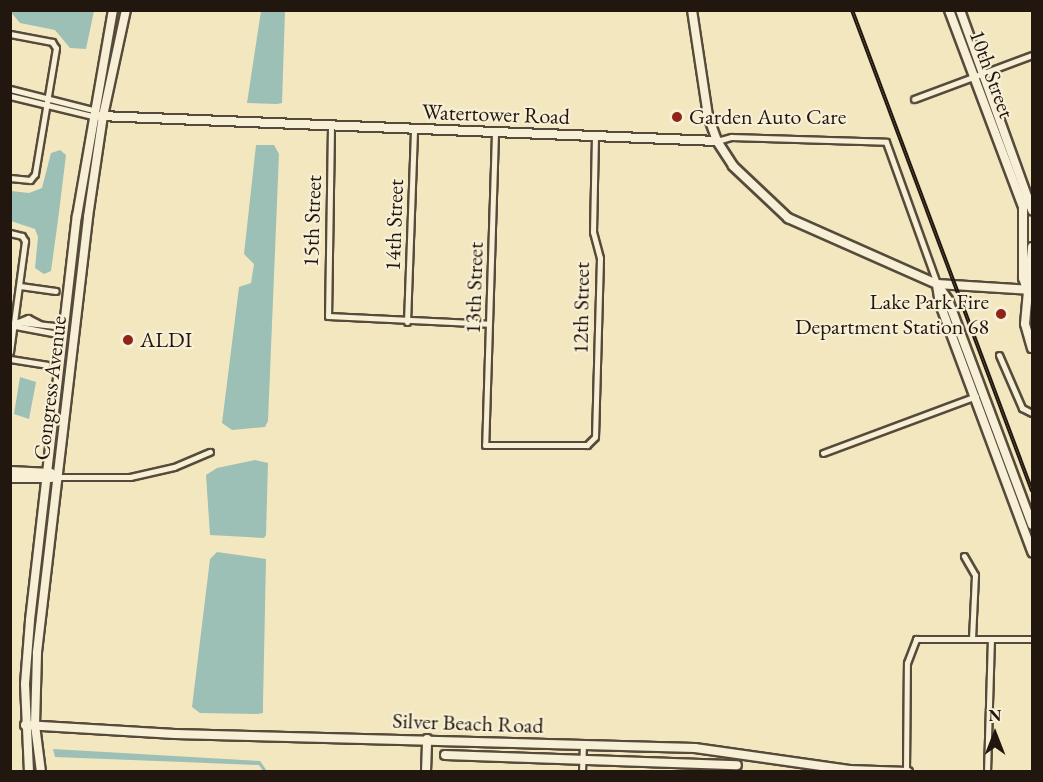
<!DOCTYPE html>
<style>
body{margin:0}
#map{position:relative;width:1043px;height:782px;overflow:hidden;background:#f3e7c0;font-family:"EB Garamond",serif}
div>[style]{position:absolute}
[style*='--x']{left:calc(var(--x)*1px);top:calc(var(--y)*1px);width:calc(var(--w)*1px);rotate:calc(var(--a)*1deg)}
.water>*{inset:0;background:#9cbfb6}
.roads{filter:drop-shadow(2px 0 #564b3a) drop-shadow(-2px 0 #564b3a) drop-shadow(0 2px #564b3a) drop-shadow(0 -2px #564b3a)}
.street>*{height:5px;margin:-2.5px;padding:0 2.5px;transform-origin:2.5px;border-radius:2.5px;background:#f7efd6}
.secondary>*{height:8px;margin:-4px;padding:0 4px;transform-origin:4px;border-radius:4px;background:#f7efd6}
.rail>*{height:4px;margin-top:-2px;transform-origin:0;background:repeating-linear-gradient(90deg,#f7efd6 0 4.5px,#21170e 0 9px);box-sizing:border-box;border-block:2px solid #21170e}
.dots>*{width:16px;height:16px;translate:-50% -50%;box-sizing:border-box;border:3px solid #f7efd6;border-radius:50%}
span{translate:-50% -50%;white-space:nowrap;text-align:center;line-height:1.15;-webkit-text-stroke:4.5px #f7efd6;paint-order:stroke}
.street-label{font-size:22px;color:#21170e}
.poi-label{font-size:22px;color:#21170e}
.left{translate:0 -50%;text-align:left}
.right{translate:-100% -50%;text-align:right}
.frame{position:absolute;inset:0;border:12px solid #21170e;pointer-events:none}
.north{position:absolute;left:965px;top:704px;width:60px;height:60px;-webkit-text-stroke:4px #f7efd6;paint-order:stroke;rotate:0deg;font-size:16px;font-weight:700;line-height:24px;text-align:center;color:#21170e}
.north::after{content:'';display:block;margin:auto;width:21px;height:27px;background:#21170e;clip-path:polygon(50% 0,100% 100%,50% 72%,0 100%)}
</style>
<div id="map">
<div class="water">
<i style="clip-path:polygon(10px 11px,94px 11px,86px 49px,70px 48px,55px 30px,20px 23px)"></i>
<i style="clip-path:polygon(261px 11px,285px 11px,282px 103px,277px 104px,247px 103px)"></i>
<i style="clip-path:polygon(256px 145px,274px 145px,279px 154px,268px 421px,265px 427px,232px 430px,222px 423px,239px 287px,251px 283px,254px 264px,244px 254px)"></i>
<i style="clip-path:polygon(60px 150px,66px 155px,58px 220px,51px 271px,44px 274px,35px 268px,38px 237px,35px 229px,11px 221px,11px 191px,29px 193px,42px 188px,51px 153px)"></i>
<i style="clip-path:polygon(20px 377px,36px 382px,29px 419px,14px 414px)"></i>
<i style="clip-path:polygon(255px 460px,268px 463px,266px 535px,264px 538px,210px 535px,206px 475px,217px 468px)"></i>
<i style="clip-path:polygon(217px 552px,266px 559px,263px 704px,263px 713px,257px 714px,200px 713px,192px 707px,210px 559px)"></i>
<i style="clip-path:polygon(53px 749px,260px 761px,267px 771px,263px 771px,259px 765px,55px 757px)"></i>
</div>
<div class="roads">
<div class="street">
<i style="--x:10;--y:34;--w:43;--a:10.8"></i>
<i style="--x:52;--y:42;--w:7;--a:56"></i>
<i style="--x:56;--y:48;--w:128;--a:99.5"></i>
<i style="--x:35;--y:174;--w:8;--a:130"></i>
<i style="--x:30;--y:180;--w:20;--a:-174"></i>
<i style="--x:10;--y:89;--w:86;--a:14.2"></i>
<i style="--x:10;--y:96;--w:84;--a:13.7"></i>
<i style="--x:914;--y:99;--w:126;--a:-20.4"></i>
<i style="--x:331;--y:127;--w:189;--a:90.9"></i>
<i style="--x:328;--y:316;--w:161;--a:2.8"></i>
<i style="--x:495;--y:133;--w:312;--a:91.8"></i>
<i style="--x:485;--y:445;--w:102;--a:0"></i>
<i style="--x:587;--y:445;--w:11;--a:-45"></i>
<i style="--x:595;--y:437;--w:179;--a:-88.4"></i>
<i style="--x:600;--y:258;--w:27;--a:-105"></i>
<i style="--x:593;--y:232;--w:96;--a:-88.8"></i>
<i style="--x:717;--y:141;--w:15;--a:-16"></i>
<i style="--x:731;--y:137;--w:155;--a:1.8"></i>
<i style="--x:886;--y:142;--w:151;--a:70.2"></i>
<i style="--x:10;--y:233;--w:12;--a:14"></i>
<i style="--x:22;--y:236;--w:6;--a:59"></i>
<i style="--x:25;--y:241;--w:112;--a:97.7"></i>
<i style="--x:20;--y:286;--w:36;--a:8"></i>
<i style="--x:18;--y:322;--w:11;--a:-22"></i>
<i style="--x:28;--y:318;--w:13;--a:27"></i>
<i style="--x:407;--y:322;--w:192;--a:-87.9"></i>
<i style="--x:10;--y:325;--w:54;--a:10.7"></i>
<i style="--x:14;--y:325;--w:5;--a:-37"></i>
<i style="--x:18;--y:322;--w:46;--a:6.2"></i>
<i style="--x:999;--y:355;--w:58;--a:66.5"></i>
<i style="--x:1022;--y:408;--w:11;--a:27"></i>
<i style="--x:10;--y:359;--w:37;--a:9"></i>
<i style="--x:823;--y:453;--w:163;--a:-20.4"></i>
<i style="--x:58;--y:477;--w:72;--a:0"></i>
<i style="--x:130;--y:477;--w:45;--a:-12.8"></i>
<i style="--x:174;--y:467;--w:39;--a:-23"></i>
<i style="--x:964;--y:556;--w:22;--a:60"></i>
<i style="--x:975;--y:575;--w:64;--a:92.7"></i>
<i style="--x:906;--y:771;--w:108;--a:-89.5"></i>
<i style="--x:907;--y:663;--w:26;--a:-69"></i>
<i style="--x:916;--y:639;--w:116;--a:0"></i>
<i style="--x:582;--y:772;--w:28;--a:-88"></i>
<i style="--x:987;--y:772;--w:133;--a:-88.3"></i>
</div>
<div class="secondary">
<i style="--x:692;--y:10;--w:107;--a:81.4"></i>
<i style="--x:708;--y:116;--w:27;--a:70"></i>
<i style="--x:717;--y:141;--w:30;--a:57"></i>
<i style="--x:733;--y:166;--w:76;--a:43.4"></i>
<i style="--x:788;--y:218;--w:163;--a:23.9"></i>
<i style="--x:937;--y:284;--w:19;--a:55"></i>
<i style="--x:948;--y:300;--w:240;--a:69.5"></i>
<i style="--x:949;--y:10;--w:210;--a:69.4"></i>
<i style="--x:1023;--y:207;--w:71;--a:90"></i>
<i style="--x:1023;--y:278;--w:12;--a:70"></i>
<i style="--x:960;--y:10;--w:213;--a:70.2"></i>
<i style="--x:100;--y:116;--w:618;--a:2.32"></i>
<i style="--x:1032;--y:247;--w:77;--a:95.2"></i>
<i style="--x:1025;--y:324;--w:25;--a:74"></i>
<i style="--x:937;--y:284;--w:95;--a:3.6"></i>
<i style="--x:937;--y:285;--w:19;--a:81"></i>
<i style="--x:940;--y:304;--w:265;--a:69.6"></i>
<i style="--x:10;--y:471;--w:41;--a:2.8"></i>
<i style="--x:10;--y:478;--w:41;--a:0"></i>
<i style="--x:25;--y:725;--w:150;--a:3.4"></i>
<i style="--x:175;--y:734;--w:520;--a:1.54"></i>
<i style="--x:695;--y:748;--w:156;--a:8.1"></i>
<i style="--x:849;--y:770;--w:59;--a:1.9"></i>
<i style="--x:445;--y:755;--w:292;--a:2"></i>
<i style="--x:29;--y:772;--w:88;--a:-92.6"></i>
<i style="--x:25;--y:684;--w:64;--a:-85.5"></i>
<i style="--x:30;--y:620;--w:407;--a:-83.4"></i>
<i style="--x:77;--y:216;--w:209;--a:-80.1"></i>
<i style="--x:41;--y:772;--w:47;--a:-97.3"></i>
<i style="--x:35;--y:725;--w:73;--a:-88.4"></i>
<i style="--x:37;--y:652;--w:438;--a:-83.3"></i>
<i style="--x:88;--y:217;--w:102;--a:-81.6"></i>
<i style="--x:103;--y:116;--w:108;--a:-77.8"></i>
<i style="--x:426;--y:772;--w:33;--a:-88"></i>
</div>
</div>
<div class="rail">
<i style="--x:852;--y:10;--w:514;--a:69.48"></i>
</div>
<div class="dots">
<i style="left:677px;top:117px;background:#8f2418"></i>
<i style="left:1001px;top:314px;background:#8f2418"></i>
<i style="left:128px;top:340px;background:#8f2418"></i>
</div>
<div class="street-label">
<span style="left:992px;top:74px;rotate:70deg">10th Street</span>
<span style="left:496px;top:114px;rotate:2deg">Watertower Road</span>
<span style="left:312px;top:221px;rotate:-88deg">15th Street</span>
<span style="left:394px;top:225px;rotate:-88deg">14th Street</span>
<span style="left:474px;top:288px;rotate:-88deg">13th Street</span>
<span style="left:581px;top:308px;rotate:-89deg">12th Street</span>
<span style="left:50px;top:388px;rotate:-83deg">Congress Avenue</span>
<span style="left:468px;top:723px;rotate:2deg">Silver Beach Road</span>
</div>
<div class="poi-label">
<span class="left" style="left:689px;top:117px">Garden Auto Care</span>
<span class="right" style="left:989px;top:314px">Lake Park Fire<br>Department Station 68</span>
<span class="left" style="left:140px;top:340px">ALDI</span>
</div>
<div class="frame"></div>
<div class="north">N</div>
</div>
